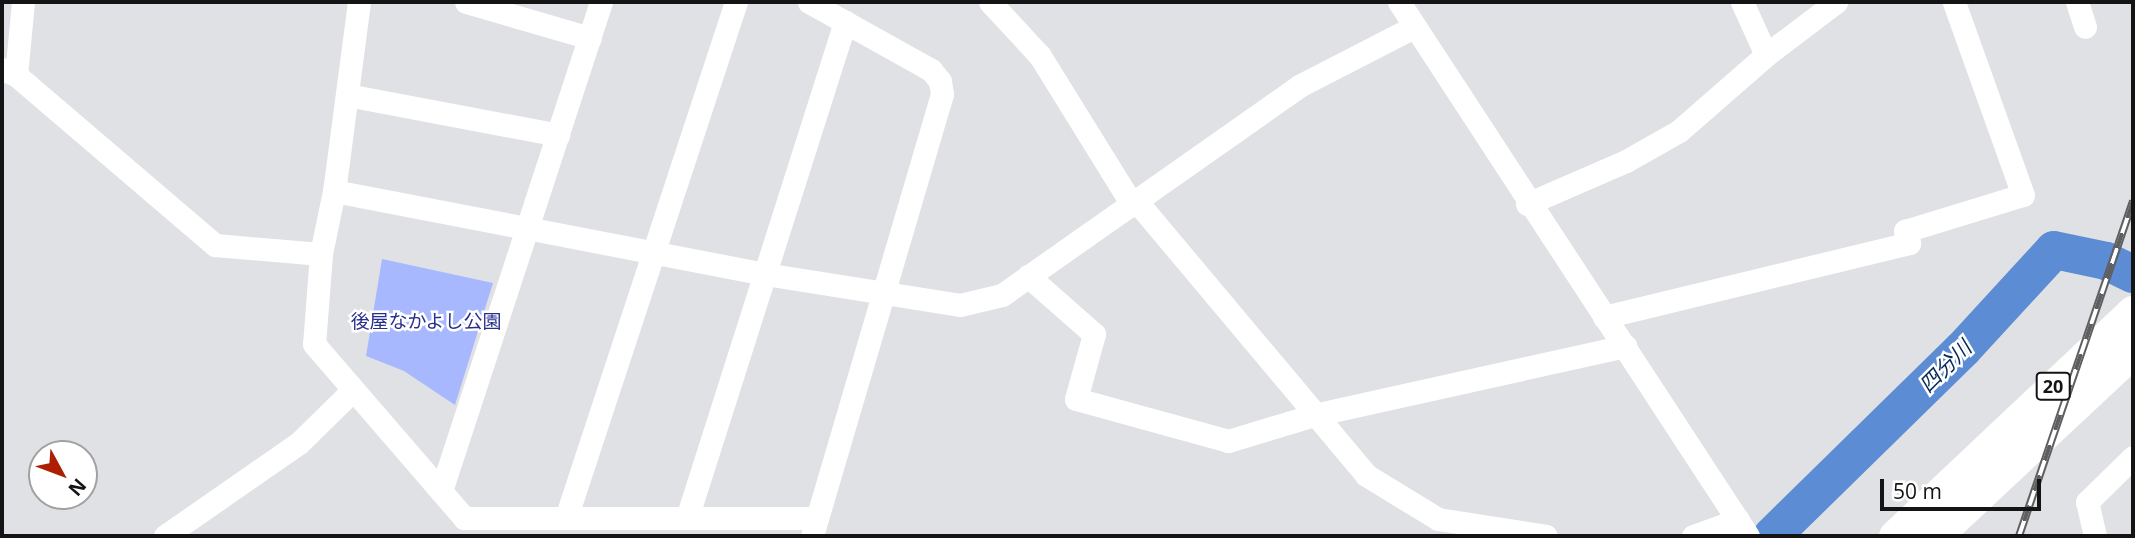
<!DOCTYPE html>
<meta charset="utf-8">
<style>
body{margin:0}
#map{position:relative;width:2135px;height:538px;overflow:hidden;background:#e0e1e4;font-family:"Open Sans","Noto Sans JP",sans-serif}
div>[style]{position:absolute}
[style*='--x']{left:calc(var(--x)*1px);top:calc(var(--y)*1px);width:calc(var(--w)*1px);rotate:calc(var(--a)*1deg)}
.green>*{inset:0;background:#a7b8fe}
.river>*{height:38px;margin:-19px;padding:0 19px;transform-origin:19px;border-radius:19px;background:#5c8cd4}
.minor>*{height:23px;margin:-11.5px;padding:0 11.5px;transform-origin:11.5px;border-radius:11.5px;background:#fff}
.highway>*{height:33px;margin:-16.5px;padding:0 16.5px;transform-origin:16.5px;border-radius:16.5px;background:#fff}
.rail>*{height:8px;margin-top:-4px;transform-origin:0;background:repeating-linear-gradient(90deg,#fff 0 16px,#5f5f61 0 32px);box-sizing:border-box;border-block:2px solid #5f5f61}
span{translate:-50% -50%;white-space:nowrap;text-align:center;line-height:1.15;-webkit-text-stroke:5px #fff;paint-order:stroke}
.shield-label span{padding:2px 5px;background:#fff;border:2px solid;border-radius:5px;-webkit-text-stroke-width:0}
.shield-label{font-size:18px;color:#141415;font-weight:700}
.park-label{font-size:19px;color:#292f8c}
.water-label{font-size:21px;color:#072755;font-style:italic}
.frame{position:absolute;inset:0;border:4px solid #141415;pointer-events:none}
.north{position:absolute;left:28px;top:440px;width:70px;height:70px;box-sizing:border-box;background:#fff;border:2px solid #a1a1a1;border-radius:50%;rotate:131deg;font-size:19px;font-weight:700;line-height:28px;text-align:center;color:#141415}
.north::after{content:'';display:block;margin:auto;width:24px;height:32px;background:#ad1e03;clip-path:polygon(50% 0,100% 100%,50% 72%,0 100%)}
.scale{position:absolute;left:1880px;top:479px;width:161px;height:32px;box-sizing:border-box;border:4px solid #141415;border-top:0;padding-left:9px;font-size:21px;line-height:24px;white-space:nowrap;color:#141415;-webkit-text-stroke:5px #fff;paint-order:stroke}
</style>
<div id="map">
<div class="green">
<i style="clip-path:polygon(382px 259px,493px 283px,455px 405px,404px 371px,366px 356px)"></i>
</div>
<div class="river">
<i style="--x:1772;--y:536;--w:267;--a:-44.4"></i>
<i style="--x:1963;--y:349;--w:134;--a:-47.4"></i>
<i style="--x:2054;--y:250;--w:53;--a:11.9"></i>
<i style="--x:2106;--y:261;--w:30;--a:26"></i>
</div>
<div class="minor">
<i style="--x:359;--y:2;--w:191;--a:97.5"></i>
<i style="--x:334;--y:191;--w:64;--a:101.7"></i>
<i style="--x:321;--y:254;--w:90;--a:94.4"></i>
<i style="--x:314;--y:344;--w:230;--a:49.2"></i>
<i style="--x:464;--y:518;--w:353;--a:0"></i>
<i style="--x:466;--y:2;--w:129;--a:16.2"></i>
<i style="--x:809;--y:2;--w:140;--a:29.1"></i>
<i style="--x:931;--y:70;--w:14;--a:51"></i>
<i style="--x:940;--y:81;--w:13;--a:81"></i>
<i style="--x:942;--y:94;--w:461;--a:106.4"></i>
<i style="--x:990;--y:2;--w:74;--a:47.2"></i>
<i style="--x:1040;--y:56;--w:176;--a:58.2"></i>
<i style="--x:1399;--y:2;--w:638;--a:56.83"></i>
<i style="--x:1742;--y:2;--w:58;--a:65.6"></i>
<i style="--x:2077;--y:2;--w:26;--a:72"></i>
<i style="--x:2;--y:69;--w:15;--a:23"></i>
<i style="--x:16;--y:75;--w:262;--a:40.5"></i>
<i style="--x:215;--y:245;--w:106;--a:4.9"></i>
<i style="--x:16;--y:75;--w:73;--a:-84.5"></i>
<i style="--x:347;--y:95;--w:215;--a:10.7"></i>
<i style="--x:334;--y:191;--w:439;--a:10.9"></i>
<i style="--x:765;--y:274;--w:197;--a:9"></i>
<i style="--x:960;--y:305;--w:43;--a:-13.4"></i>
<i style="--x:1002;--y:295;--w:363;--a:-35.1"></i>
<i style="--x:1299;--y:86;--w:129;--a:-27.2"></i>
<i style="--x:1138;--y:203;--w:355;--a:50"></i>
<i style="--x:1366;--y:475;--w:84;--a:31.4"></i>
<i style="--x:1438;--y:519;--w:109;--a:8.9"></i>
<i style="--x:1527;--y:204;--w:108;--a:-23.5"></i>
<i style="--x:1626;--y:161;--w:61;--a:-29.5"></i>
<i style="--x:1679;--y:131;--w:116;--a:-41.1"></i>
<i style="--x:1766;--y:55;--w:88;--a:-37.1"></i>
<i style="--x:1028;--y:276;--w:88;--a:41.3"></i>
<i style="--x:1094;--y:334;--w:67;--a:105.5"></i>
<i style="--x:1076;--y:399;--w:158;--a:15.4"></i>
<i style="--x:1228;--y:441;--w:90;--a:-16.8"></i>
<i style="--x:1314;--y:415;--w:319;--a:-12.5"></i>
<i style="--x:1604;--y:317;--w:314;--a:-13.6"></i>
<i style="--x:1909;--y:243;--w:13;--a:-108"></i>
<i style="--x:1905;--y:231;--w:123;--a:-17"></i>
<i style="--x:2023;--y:195;--w:205;--a:-109.7"></i>
<i style="--x:441;--y:491;--w:515;--a:-71.88"></i>
<i style="--x:566;--y:518;--w:543;--a:-71.77"></i>
<i style="--x:687;--y:518;--w:521;--a:-72.33"></i>
<i style="--x:165;--y:536;--w:163;--a:-34.8"></i>
<i style="--x:299;--y:443;--w:76;--a:-44.5"></i>
<i style="--x:1693;--y:536;--w:48;--a:-19.6"></i>
<i style="--x:2095;--y:536;--w:35;--a:-103"></i>
<i style="--x:2087;--y:502;--w:64;--a:-44.4"></i>
</div>
<div class="highway">
<i style="--x:1895;--y:536;--w:327;--a:-43.3"></i>
<i style="--x:1935;--y:536;--w:271;--a:-43.1"></i>
</div>
<div class="rail">
<i style="--x:2019;--y:536;--w:354;--a:-71.2"></i>
</div>
<div class="shield-label">
<span style="left:2053px;top:386px">20</span>
</div>
<div class="park-label">
<span style="left:426px;top:322px">後屋なかよし公園</span>
</div>
<div class="water-label">
<span style="left:1945px;top:366px;rotate:-45deg">四分川</span>
</div>
<div class="frame"></div>
<div class="north">N</div>
<div class="scale">50 m</div>
</div>
